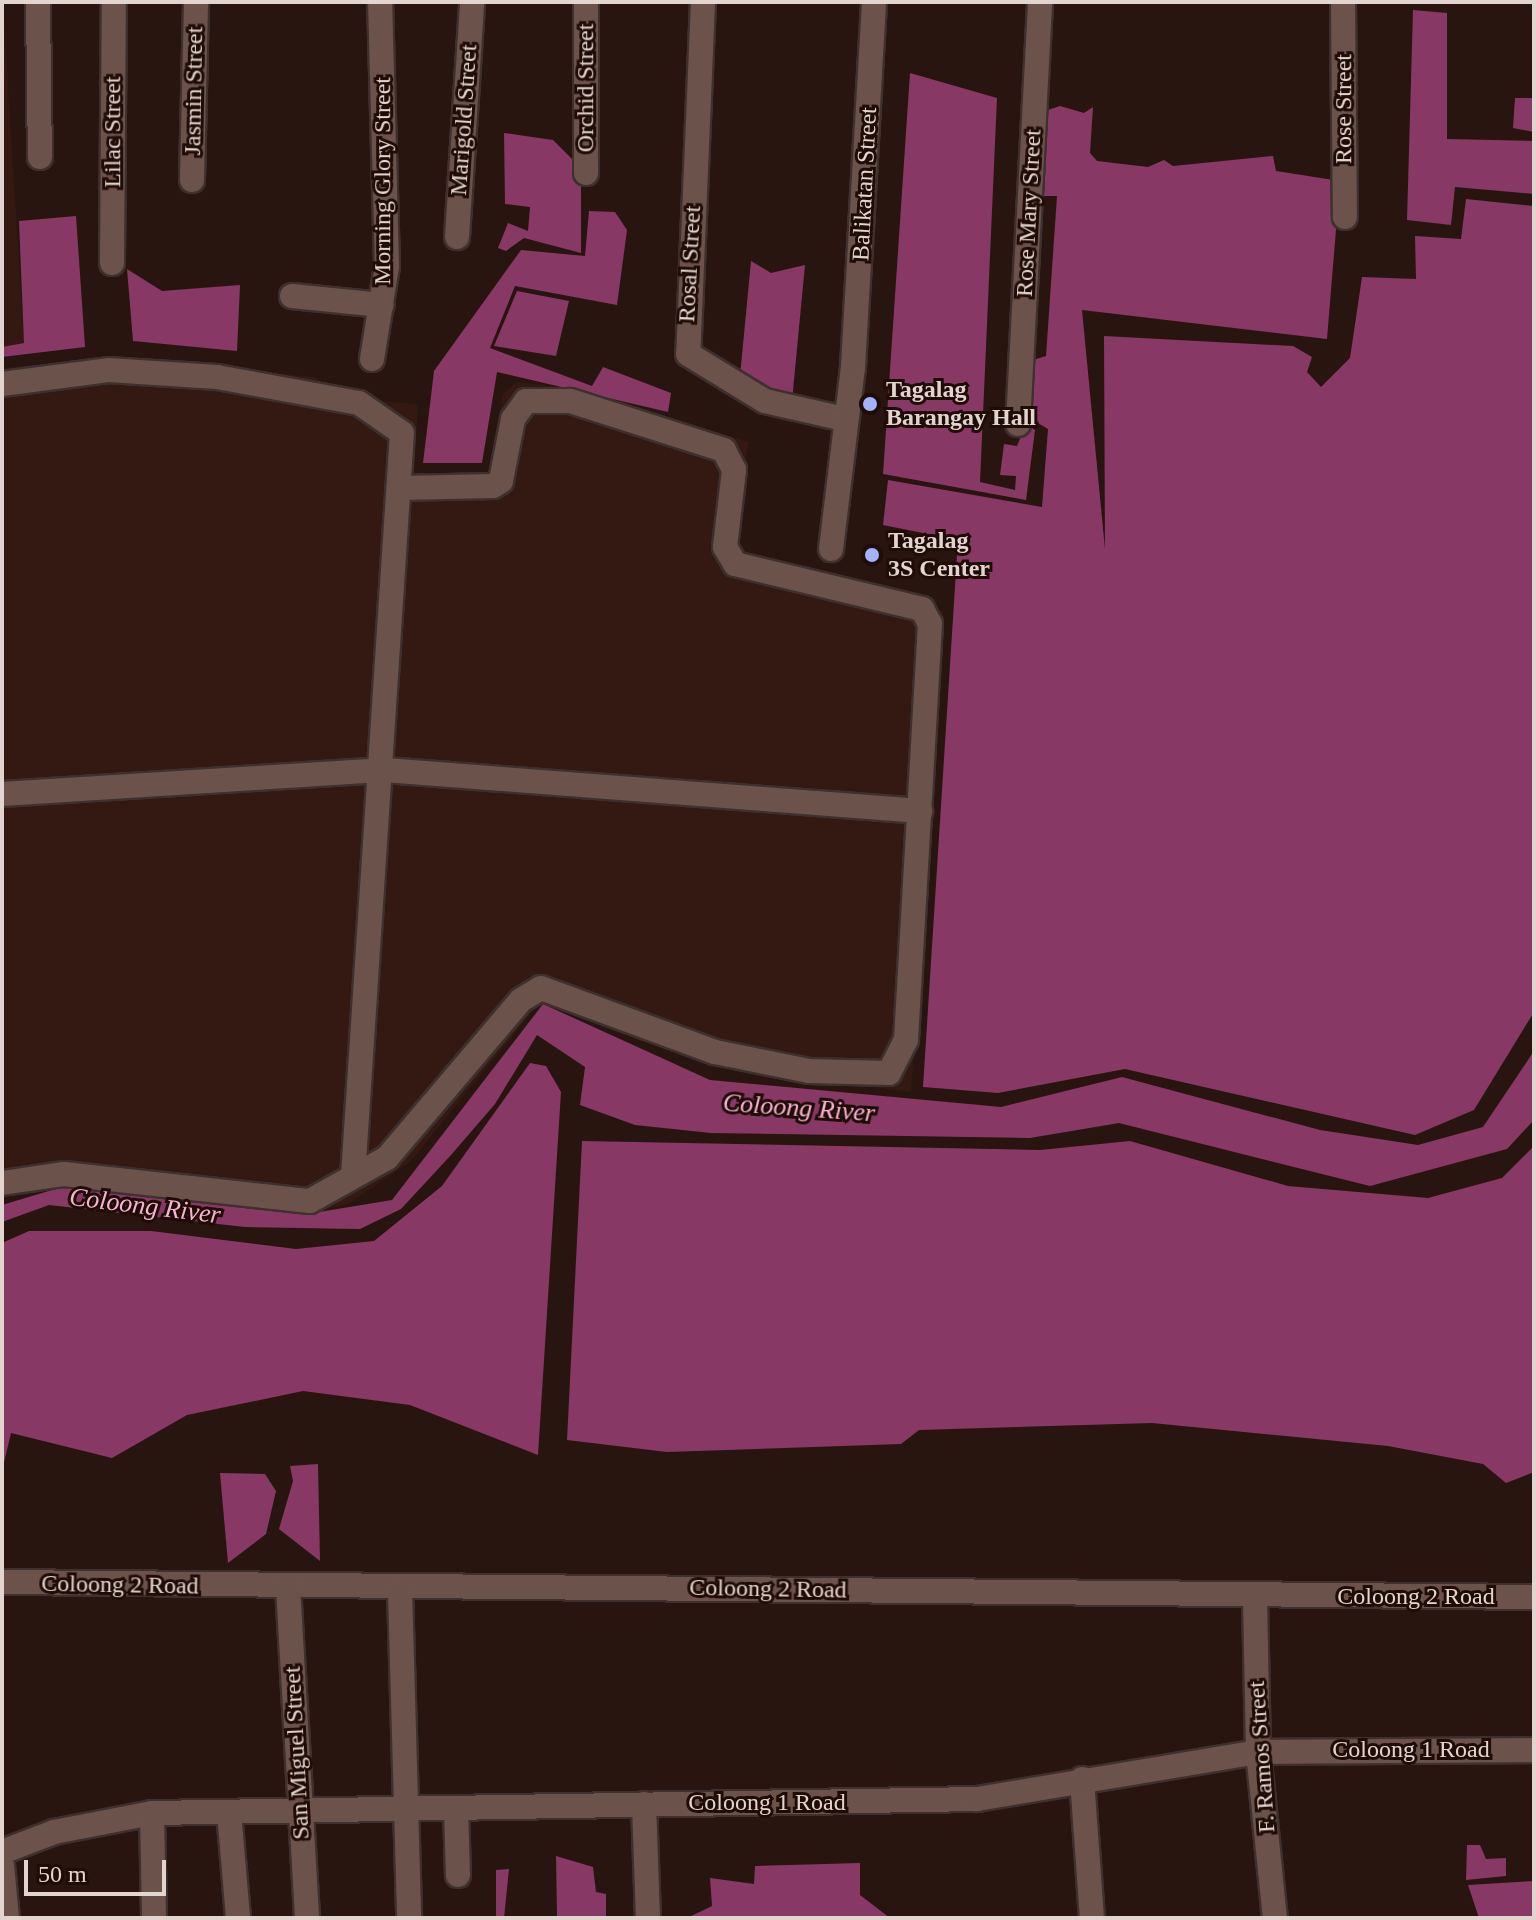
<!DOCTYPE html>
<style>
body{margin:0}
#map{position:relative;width:1536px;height:1920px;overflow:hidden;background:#29150f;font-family:"Times New Roman",serif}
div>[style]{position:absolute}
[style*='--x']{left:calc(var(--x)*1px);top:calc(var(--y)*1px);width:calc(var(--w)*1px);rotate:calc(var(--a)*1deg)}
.built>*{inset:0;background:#331911}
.water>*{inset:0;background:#883864}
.roads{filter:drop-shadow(2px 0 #3e302e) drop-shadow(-2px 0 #3e302e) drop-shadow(0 2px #3e302e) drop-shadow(0 -2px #3e302e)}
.minor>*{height:24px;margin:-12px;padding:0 12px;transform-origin:12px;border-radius:12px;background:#6b534b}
.dots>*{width:22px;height:22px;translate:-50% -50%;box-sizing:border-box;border:4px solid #1f0c06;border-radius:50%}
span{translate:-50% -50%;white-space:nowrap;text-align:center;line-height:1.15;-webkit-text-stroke:6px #1f0c06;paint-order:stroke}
.street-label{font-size:24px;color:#e2d4cf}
.poi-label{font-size:24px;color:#e2d4cf;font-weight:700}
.left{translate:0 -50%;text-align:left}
.water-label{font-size:26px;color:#f8b3d4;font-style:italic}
.frame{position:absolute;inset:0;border:4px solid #e2d4cf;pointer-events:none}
.scale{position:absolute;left:24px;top:1860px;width:142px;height:36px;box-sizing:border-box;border:4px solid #e2d4cf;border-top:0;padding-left:10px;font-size:24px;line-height:28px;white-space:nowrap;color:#e2d4cf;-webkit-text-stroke:6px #1f0c06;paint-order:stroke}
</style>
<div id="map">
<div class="built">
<i style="clip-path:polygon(3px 5px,24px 343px,2px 347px,2px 6px)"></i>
<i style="clip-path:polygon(121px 358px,314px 377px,354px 399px,418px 404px,414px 480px,489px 478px,503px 394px,517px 382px,576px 389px,749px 442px,729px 554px,943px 611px,911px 1092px,712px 1066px,573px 1004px,541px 1001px,410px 1162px,348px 1204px,308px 1213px,70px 1181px,2px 1197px,2px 368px)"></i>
</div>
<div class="water">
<i style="clip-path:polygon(1413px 10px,1447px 13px,1447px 139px,1534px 141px,1534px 194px,1455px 187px,1451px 225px,1407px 220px)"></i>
<i style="clip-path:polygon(910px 73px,997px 98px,980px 482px,1015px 490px,1016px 476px,1000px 475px,1004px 444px,1017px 446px,1026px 424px,1035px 430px,1026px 500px,883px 474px)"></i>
<i style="clip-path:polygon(1515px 98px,1534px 98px,1534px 132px,1513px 128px)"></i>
<i style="clip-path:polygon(1060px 106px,1084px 113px,1093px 107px,1090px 153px,1097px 161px,1148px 167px,1164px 160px,1173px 166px,1273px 156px,1276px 171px,1340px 181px,1327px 339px,1082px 310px,1105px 549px,1104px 336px,1293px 346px,1312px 357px,1307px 372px,1321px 387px,1350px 358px,1362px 277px,1416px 279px,1415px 236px,1461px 239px,1466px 199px,1534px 206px,1534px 1012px,1474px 1110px,1415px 1135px,1125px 1069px,998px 1093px,923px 1087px,958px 540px,883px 525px,888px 480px,1042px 507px,1048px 429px,1026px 416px,1030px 361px,1046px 356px,1057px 196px,1039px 196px,1042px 112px)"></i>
<i style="clip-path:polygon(504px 133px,553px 140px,581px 168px,581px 253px,524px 238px,506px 251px,498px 248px,508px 223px,528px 231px,530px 207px,505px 204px)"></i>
<i style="clip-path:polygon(589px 211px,615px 212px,627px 230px,617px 305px,515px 286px,490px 348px,592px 386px,603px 367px,671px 393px,668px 412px,497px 372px,482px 463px,423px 463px,434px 371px,521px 250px,585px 256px)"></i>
<i style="clip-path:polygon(76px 216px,85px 347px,2px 357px,2px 347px,24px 343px,19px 221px)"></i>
<i style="clip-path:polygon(751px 261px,771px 273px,805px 265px,792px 401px,740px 376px)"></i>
<i style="clip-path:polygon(127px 269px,162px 291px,240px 285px,237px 351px,133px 341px)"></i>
<i style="clip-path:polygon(517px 291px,569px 301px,556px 356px,494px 346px)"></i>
<i style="clip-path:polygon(543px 1004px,710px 1080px,1001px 1107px,1122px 1077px,1320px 1130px,1418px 1145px,1483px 1127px,1534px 1051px,1534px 1120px,1507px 1149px,1370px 1186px,1119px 1123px,1030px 1138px,711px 1133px,635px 1125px,580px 1105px,585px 1067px,537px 1035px,495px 1104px,451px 1155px,401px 1209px,360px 1229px,245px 1227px,49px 1205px,2px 1222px,2px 1205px,72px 1184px,307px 1214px,392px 1200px)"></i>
<i style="clip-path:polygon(530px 1063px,546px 1066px,561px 1092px,538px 1455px,410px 1405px,303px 1391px,187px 1415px,112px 1458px,11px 1433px,2px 1471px,2px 1243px,29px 1231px,151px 1231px,296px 1249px,374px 1241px,442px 1186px)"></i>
<i style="clip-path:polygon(582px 1141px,1040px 1150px,1130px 1141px,1288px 1186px,1428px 1198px,1502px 1178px,1534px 1146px,1534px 1472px,1506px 1483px,1483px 1464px,1388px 1446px,1152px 1423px,919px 1430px,901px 1444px,667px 1452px,567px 1440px)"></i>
<i style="clip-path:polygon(318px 1464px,320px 1561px,279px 1529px,293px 1481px,290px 1466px)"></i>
<i style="clip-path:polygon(220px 1473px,265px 1474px,276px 1491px,266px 1534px,228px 1563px)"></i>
<i style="clip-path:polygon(1467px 1845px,1480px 1845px,1486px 1859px,1506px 1858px,1506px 1876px,1466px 1880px)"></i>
<i style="clip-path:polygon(556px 1856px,593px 1867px,596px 1892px,606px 1894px,606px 1918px,557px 1918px)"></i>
<i style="clip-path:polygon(860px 1863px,860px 1895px,890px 1918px,687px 1918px,712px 1906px,710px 1878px,754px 1884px,755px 1866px)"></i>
<i style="clip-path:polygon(509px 1869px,504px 1918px,496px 1918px,496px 1870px)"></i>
<i style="clip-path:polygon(1534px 1881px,1534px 1918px,1479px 1918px,1468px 1885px)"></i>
</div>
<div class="roads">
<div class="minor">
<i style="--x:38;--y:2;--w:155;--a:89.3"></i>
<i style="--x:586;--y:2;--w:171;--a:90"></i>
<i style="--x:703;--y:2;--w:352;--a:92.4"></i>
<i style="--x:688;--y:354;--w:90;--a:31.4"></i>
<i style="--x:765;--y:401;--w:81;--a:12.8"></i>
<i style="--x:1343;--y:2;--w:215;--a:89.5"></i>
<i style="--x:192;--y:180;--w:178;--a:-88.7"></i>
<i style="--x:457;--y:237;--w:235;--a:-86.3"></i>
<i style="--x:112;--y:263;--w:261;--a:-89.6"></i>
<i style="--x:292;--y:296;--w:90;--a:5.7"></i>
<i style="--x:372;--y:359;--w:94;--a:-80.8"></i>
<i style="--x:387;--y:266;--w:264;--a:-91.5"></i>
<i style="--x:2;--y:384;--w:107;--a:-7.5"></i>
<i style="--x:108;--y:370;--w:109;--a:3.7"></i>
<i style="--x:217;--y:377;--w:144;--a:10.4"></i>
<i style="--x:359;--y:403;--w:52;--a:34.9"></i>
<i style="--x:402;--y:433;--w:745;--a:93.77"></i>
<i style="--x:1018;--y:424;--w:423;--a:-87"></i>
<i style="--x:831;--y:549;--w:183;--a:-83.1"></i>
<i style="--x:853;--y:367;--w:366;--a:-86.7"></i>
<i style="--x:2;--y:794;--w:384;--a:-3.6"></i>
<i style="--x:385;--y:770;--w:537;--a:4.38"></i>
<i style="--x:2;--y:1183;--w:63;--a:-8.3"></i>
<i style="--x:64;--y:1174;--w:247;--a:6.3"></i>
<i style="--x:310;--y:1201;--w:88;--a:-29.2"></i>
<i style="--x:387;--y:1158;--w:207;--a:-49.7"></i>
<i style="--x:521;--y:1000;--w:23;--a:-31"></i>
<i style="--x:541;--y:988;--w:185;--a:20.2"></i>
<i style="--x:715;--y:1052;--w:96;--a:11.4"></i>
<i style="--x:809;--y:1071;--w:80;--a:1.4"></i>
<i style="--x:889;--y:1073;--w:37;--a:-63"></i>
<i style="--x:906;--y:1040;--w:417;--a:-86.7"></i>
<i style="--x:930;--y:624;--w:17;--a:-118"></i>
<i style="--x:922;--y:609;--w:192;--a:-166.5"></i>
<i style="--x:735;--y:564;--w:20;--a:-120"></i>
<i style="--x:725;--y:547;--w:78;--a:-83.3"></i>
<i style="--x:734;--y:470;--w:22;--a:-117"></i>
<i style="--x:724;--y:450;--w:162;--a:-162.3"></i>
<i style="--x:570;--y:401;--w:44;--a:180"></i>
<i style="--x:526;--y:401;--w:22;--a:126"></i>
<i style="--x:513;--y:419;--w:63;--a:101"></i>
<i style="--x:501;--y:481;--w:9;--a:148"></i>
<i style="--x:493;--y:486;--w:92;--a:178.8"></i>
<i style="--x:2;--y:1582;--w:1532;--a:0.56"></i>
<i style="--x:288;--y:1587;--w:332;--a:86.7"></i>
<i style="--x:400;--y:1590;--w:328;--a:88.4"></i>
<i style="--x:1255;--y:1597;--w:155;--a:88.9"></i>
<i style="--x:1258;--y:1752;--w:167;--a:84.2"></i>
<i style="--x:1082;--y:1779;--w:139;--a:85.9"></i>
<i style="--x:644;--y:1804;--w:114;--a:88"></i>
<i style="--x:456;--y:1808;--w:67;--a:88.3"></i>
<i style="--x:229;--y:1812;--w:106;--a:85.1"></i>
<i style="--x:152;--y:1813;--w:105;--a:88.9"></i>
<i style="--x:2;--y:1852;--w:56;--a:-21"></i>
<i style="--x:54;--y:1832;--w:100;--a:-11"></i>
<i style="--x:152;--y:1813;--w:825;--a:-0.97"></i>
<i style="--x:977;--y:1799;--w:285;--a:-9.5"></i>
<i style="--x:1258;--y:1752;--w:276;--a:-0.4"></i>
<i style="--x:2;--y:1865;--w:53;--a:84.6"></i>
</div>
</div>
<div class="dots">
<i style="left:870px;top:404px;background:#a2b2fd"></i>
<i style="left:872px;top:555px;background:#a2b2fd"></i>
</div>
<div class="street-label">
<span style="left:586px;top:88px;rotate:-90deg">Orchid Street</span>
<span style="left:194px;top:91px;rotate:-89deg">Jasmin Street</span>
<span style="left:1344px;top:109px;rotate:-90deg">Rose Street</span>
<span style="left:464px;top:120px;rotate:-86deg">Marigold Street</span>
<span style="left:113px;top:132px;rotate:-90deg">Lilac Street</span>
<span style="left:383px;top:181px;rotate:-90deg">Morning Glory Street</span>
<span style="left:865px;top:184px;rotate:-87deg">Balikatan Street</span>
<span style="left:1029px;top:213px;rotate:-87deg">Rose Mary Street</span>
<span style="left:690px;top:264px;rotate:-87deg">Rosal Street</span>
<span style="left:120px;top:1585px;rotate:1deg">Coloong 2 Road</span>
<span style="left:768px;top:1589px;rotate:1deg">Coloong 2 Road</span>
<span style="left:1416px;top:1597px">Coloong 2 Road</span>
<span style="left:1411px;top:1750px">Coloong 1 Road</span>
<span style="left:297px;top:1753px;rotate:-93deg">San Miguel Street</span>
<span style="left:1262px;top:1757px;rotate:-94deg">F. Ramos Street</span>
<span style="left:767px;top:1803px">Coloong 1 Road</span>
</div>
<div class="poi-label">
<span class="left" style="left:886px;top:404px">Tagalag<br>Barangay Hall</span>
<span class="left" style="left:888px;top:555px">Tagalag<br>3S Center</span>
</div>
<div class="water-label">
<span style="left:799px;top:1108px;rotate:4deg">Coloong River</span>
<span style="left:145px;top:1206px;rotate:7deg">Coloong River</span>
</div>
<div class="frame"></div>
<div class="scale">50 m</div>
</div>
